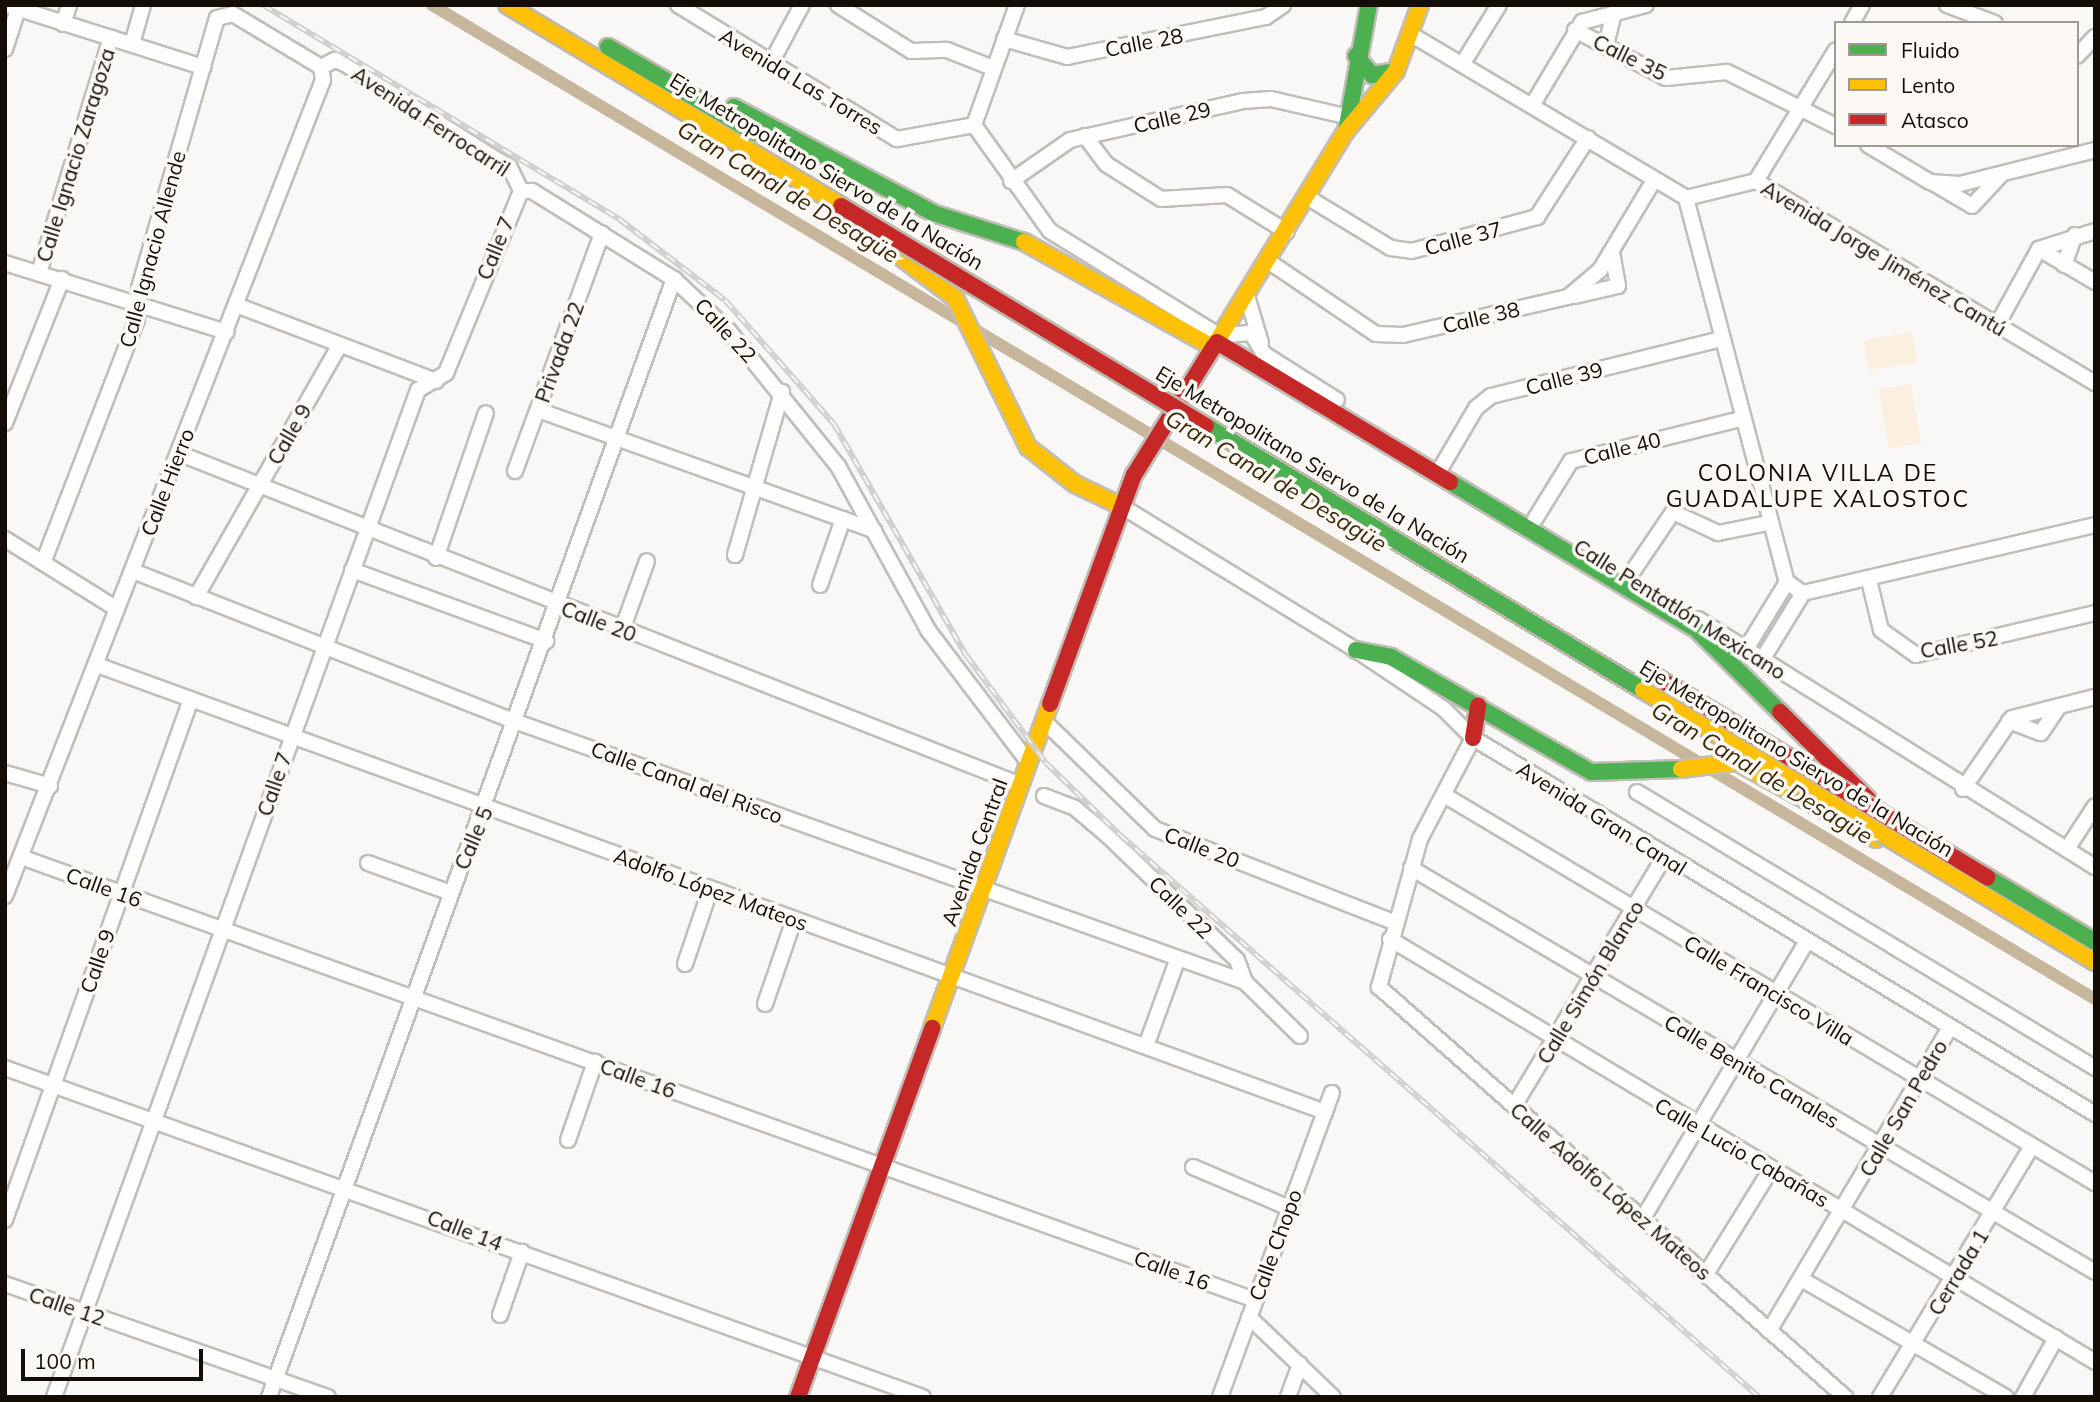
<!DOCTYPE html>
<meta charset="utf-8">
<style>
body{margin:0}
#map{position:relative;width:2100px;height:1402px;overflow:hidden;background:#faf8f6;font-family:Mulish,sans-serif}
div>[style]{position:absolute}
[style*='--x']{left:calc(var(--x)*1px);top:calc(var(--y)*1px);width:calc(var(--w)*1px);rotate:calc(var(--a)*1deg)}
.green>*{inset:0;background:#fbf0df;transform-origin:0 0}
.canal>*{height:12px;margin:-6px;padding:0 6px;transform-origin:6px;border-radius:6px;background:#c5b69c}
.roads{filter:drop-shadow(2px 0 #c1bdb7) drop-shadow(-2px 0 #c1bdb7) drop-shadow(0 2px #c1bdb7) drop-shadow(0 -2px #c1bdb7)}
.street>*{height:14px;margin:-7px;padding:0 7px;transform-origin:7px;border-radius:7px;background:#fefefe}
.fast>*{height:16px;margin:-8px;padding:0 8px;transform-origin:8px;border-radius:8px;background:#4caf50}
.slow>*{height:16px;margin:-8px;padding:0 8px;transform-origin:8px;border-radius:8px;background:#ffc107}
.jam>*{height:16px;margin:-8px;padding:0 8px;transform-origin:8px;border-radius:8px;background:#c62828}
.rail>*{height:6px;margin-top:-3px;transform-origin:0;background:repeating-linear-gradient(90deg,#fcf9f4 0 10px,#d1d0cf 0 20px);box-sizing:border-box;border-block:2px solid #d1d0cf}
.bridges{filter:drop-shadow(2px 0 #beb8ac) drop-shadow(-2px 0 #beb8ac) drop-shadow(0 2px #beb8ac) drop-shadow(0 -2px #beb8ac)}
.fast-bridge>*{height:16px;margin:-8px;padding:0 8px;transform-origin:8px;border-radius:8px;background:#4caf50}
.slow-bridge>*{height:16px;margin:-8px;padding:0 8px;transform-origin:8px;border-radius:8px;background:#ffc107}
.jam-bridge>*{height:16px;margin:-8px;padding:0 8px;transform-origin:8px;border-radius:8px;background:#c62828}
span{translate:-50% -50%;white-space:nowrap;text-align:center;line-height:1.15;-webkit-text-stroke:7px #fcf9f4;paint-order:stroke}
.street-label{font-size:21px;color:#130d05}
.water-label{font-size:23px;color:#392909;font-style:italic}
.neighbourhood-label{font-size:23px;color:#130d05;letter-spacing:2px}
.frame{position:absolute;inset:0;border:7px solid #130d05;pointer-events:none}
.legend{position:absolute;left:1834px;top:21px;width:245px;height:126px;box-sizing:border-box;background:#fcf9f4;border:2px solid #9f9b94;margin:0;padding:9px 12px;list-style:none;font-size:21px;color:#130d05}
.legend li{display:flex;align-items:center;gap:14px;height:35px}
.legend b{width:35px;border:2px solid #9f9b94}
.scale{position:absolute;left:21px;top:1349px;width:182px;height:32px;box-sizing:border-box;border:4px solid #130d05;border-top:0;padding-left:9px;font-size:21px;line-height:24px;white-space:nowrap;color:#130d05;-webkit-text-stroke:5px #fcf9f4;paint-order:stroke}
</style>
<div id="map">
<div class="green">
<i style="left:1912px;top:332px;width:31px;height:49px;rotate:81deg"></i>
<i style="left:1911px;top:384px;width:60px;height:33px;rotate:80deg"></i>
</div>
<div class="canal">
<i style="--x:432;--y:5;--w:1937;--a:30.87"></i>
</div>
<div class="roads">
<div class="street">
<i style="--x:7;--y:5;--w:206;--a:17.6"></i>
<i style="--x:678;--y:5;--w:257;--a:31.5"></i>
<i style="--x:897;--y:139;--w:78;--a:-10.3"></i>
<i style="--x:838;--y:5;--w:86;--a:32.2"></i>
<i style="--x:911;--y:51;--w:36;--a:-2"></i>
<i style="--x:947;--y:50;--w:49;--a:21.4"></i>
<i style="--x:1947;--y:5;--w:51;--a:20.6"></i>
<i style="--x:1852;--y:23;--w:21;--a:-61"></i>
<i style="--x:63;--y:24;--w:20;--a:-72"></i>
<i style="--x:1575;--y:30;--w:103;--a:27.8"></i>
<i style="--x:1666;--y:78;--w:61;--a:-5.6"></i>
<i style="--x:1727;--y:72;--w:122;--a:26.4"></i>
<i style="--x:1412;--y:35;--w:319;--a:30.7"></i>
<i style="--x:1686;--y:198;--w:72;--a:-13.7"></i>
<i style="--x:1756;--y:181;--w:395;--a:30.8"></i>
<i style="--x:1004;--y:39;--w:66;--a:15.9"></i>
<i style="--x:1067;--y:57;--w:203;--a:-11.4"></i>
<i style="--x:1266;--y:17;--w:21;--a:-35"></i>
<i style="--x:132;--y:44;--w:41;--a:-74.2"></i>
<i style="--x:1606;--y:45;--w:33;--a:-76"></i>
<i style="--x:5;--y:49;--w:42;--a:-72"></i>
<i style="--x:2077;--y:56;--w:26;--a:-47"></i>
<i style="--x:771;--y:63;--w:66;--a:-61.9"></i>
<i style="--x:1463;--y:63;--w:68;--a:-58.2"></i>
<i style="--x:321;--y:67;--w:16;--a:-27"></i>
<i style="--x:335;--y:60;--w:11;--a:22"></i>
<i style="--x:345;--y:64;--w:195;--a:32.2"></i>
<i style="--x:510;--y:168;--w:25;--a:64"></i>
<i style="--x:1533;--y:104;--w:96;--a:-59.1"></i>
<i style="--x:1582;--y:22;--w:66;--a:-14.9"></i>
<i style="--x:974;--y:125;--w:130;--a:54.4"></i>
<i style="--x:1050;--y:231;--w:200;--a:31.7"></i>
<i style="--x:1220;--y:336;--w:31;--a:-6"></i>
<i style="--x:1251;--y:333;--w:25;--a:58"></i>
<i style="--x:1264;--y:354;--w:86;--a:32.2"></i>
<i style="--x:974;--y:125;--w:127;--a:-70.3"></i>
<i style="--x:1085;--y:136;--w:35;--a:53"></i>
<i style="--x:1106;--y:164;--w:65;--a:32.5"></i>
<i style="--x:1161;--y:199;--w:66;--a:-3.5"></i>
<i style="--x:1227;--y:195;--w:70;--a:31.7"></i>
<i style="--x:1868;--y:145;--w:72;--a:30.8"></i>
<i style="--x:1930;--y:182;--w:30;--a:4"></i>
<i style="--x:1960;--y:184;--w:139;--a:-14.1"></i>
<i style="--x:1011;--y:181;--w:72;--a:-34.8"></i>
<i style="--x:1070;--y:140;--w:177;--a:-12.7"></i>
<i style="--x:1243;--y:101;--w:28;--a:-4"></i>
<i style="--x:1271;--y:99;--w:76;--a:12.9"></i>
<i style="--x:1756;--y:181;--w:153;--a:-58.6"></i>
<i style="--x:1933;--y:183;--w:45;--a:30.5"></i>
<i style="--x:1972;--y:206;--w:42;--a:-46.9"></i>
<i style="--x:521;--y:191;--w:11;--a:0"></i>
<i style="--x:532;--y:191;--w:167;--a:31.8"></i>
<i style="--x:674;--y:279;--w:76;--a:43.4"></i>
<i style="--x:729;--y:331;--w:174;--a:51.1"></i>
<i style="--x:838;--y:466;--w:187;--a:61.2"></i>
<i style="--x:928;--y:630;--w:167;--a:52.8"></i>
<i style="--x:1307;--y:197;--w:98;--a:31.3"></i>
<i style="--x:1391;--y:248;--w:21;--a:8"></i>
<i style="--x:1412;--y:251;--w:130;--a:-15.2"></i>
<i style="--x:1537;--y:217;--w:94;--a:-57.2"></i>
<i style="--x:1686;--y:198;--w:397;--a:75.3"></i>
<i style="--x:2039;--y:249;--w:65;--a:30.5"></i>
<i style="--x:1268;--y:261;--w:130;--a:34.1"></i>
<i style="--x:1376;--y:334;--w:27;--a:2"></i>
<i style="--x:1403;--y:335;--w:169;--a:-13"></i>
<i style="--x:1568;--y:297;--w:42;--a:-40.2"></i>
<i style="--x:1600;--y:270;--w:105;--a:-59"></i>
<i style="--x:5;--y:263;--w:232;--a:17.3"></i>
<i style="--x:2064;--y:265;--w:32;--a:-70"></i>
<i style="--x:39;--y:273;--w:246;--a:-73"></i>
<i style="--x:1247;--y:296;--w:49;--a:73.4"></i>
<i style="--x:1575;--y:296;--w:44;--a:-13.1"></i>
<i style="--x:1618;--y:286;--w:35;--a:-100"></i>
<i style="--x:236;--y:305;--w:214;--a:20.8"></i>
<i style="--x:1997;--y:325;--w:87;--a:-61.1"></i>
<i style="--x:2039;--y:249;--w:59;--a:-17.8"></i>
<i style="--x:538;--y:410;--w:357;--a:19.7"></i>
<i style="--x:5;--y:423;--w:155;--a:-68.4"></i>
<i style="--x:178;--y:453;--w:906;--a:21.5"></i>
<i style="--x:1442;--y:466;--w:67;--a:-59.6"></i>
<i style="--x:1476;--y:408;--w:19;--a:-39"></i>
<i style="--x:1491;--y:396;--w:237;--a:-13.9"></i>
<i style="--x:515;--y:471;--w:253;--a:-69.9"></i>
<i style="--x:1121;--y:506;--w:276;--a:31.5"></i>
<i style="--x:1356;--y:650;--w:106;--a:33.8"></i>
<i style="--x:1444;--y:709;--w:41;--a:45"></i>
<i style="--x:1473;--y:738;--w:727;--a:31.15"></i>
<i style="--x:1535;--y:519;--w:68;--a:-58.2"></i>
<i style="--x:1571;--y:461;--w:175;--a:-13.9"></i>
<i style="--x:5;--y:539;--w:132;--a:32"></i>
<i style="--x:735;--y:555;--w:170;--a:-73.9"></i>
<i style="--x:436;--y:558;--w:153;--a:-71"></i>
<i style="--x:43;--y:563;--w:261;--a:-68.9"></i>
<i style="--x:137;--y:320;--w:32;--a:-86"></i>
<i style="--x:139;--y:288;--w:281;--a:-73.9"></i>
<i style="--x:217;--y:18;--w:16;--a:-14"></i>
<i style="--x:233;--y:14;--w:103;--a:31.1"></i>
<i style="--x:352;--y:570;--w:207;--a:20.1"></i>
<i style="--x:133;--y:571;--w:413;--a:21.5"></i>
<i style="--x:517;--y:722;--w:773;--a:19.65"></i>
<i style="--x:1629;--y:577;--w:78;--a:-55.9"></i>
<i style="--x:1673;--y:512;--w:50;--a:25"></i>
<i style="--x:1718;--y:533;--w:51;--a:-11.3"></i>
<i style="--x:1869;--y:580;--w:51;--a:76.5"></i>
<i style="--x:1881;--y:630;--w:43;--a:35.5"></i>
<i style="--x:1916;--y:655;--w:184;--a:-13.2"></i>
<i style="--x:1787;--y:582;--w:19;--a:35"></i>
<i style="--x:1803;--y:593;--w:300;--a:-13.1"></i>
<i style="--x:820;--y:585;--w:70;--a:-70.8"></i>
<i style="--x:196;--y:597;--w:290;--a:-60.3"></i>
<i style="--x:1698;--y:619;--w:468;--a:32"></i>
<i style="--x:622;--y:630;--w:73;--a:-70.1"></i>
<i style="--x:1746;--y:649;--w:79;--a:-58.5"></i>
<i style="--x:1762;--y:660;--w:79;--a:-58.5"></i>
<i style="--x:97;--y:665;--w:1307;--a:20"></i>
<i style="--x:1044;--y:721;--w:155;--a:44.2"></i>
<i style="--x:1155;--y:829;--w:256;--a:21.3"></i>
<i style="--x:2009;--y:721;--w:34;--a:21"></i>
<i style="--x:2041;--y:733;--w:32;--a:-56"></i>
<i style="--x:1473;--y:738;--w:114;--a:117.7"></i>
<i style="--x:1420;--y:839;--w:154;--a:105.5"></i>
<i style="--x:1379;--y:987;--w:621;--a:41.34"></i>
<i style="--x:5;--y:773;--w:47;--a:16.1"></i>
<i style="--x:1963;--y:789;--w:86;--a:-55.4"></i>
<i style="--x:2012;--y:718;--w:86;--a:-14.2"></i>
<i style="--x:1637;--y:792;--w:535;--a:31.07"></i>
<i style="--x:1444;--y:795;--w:758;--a:30.8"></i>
<i style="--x:1044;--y:796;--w:33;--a:21"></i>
<i style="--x:1075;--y:808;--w:42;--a:40.2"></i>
<i style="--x:1107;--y:835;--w:180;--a:43.9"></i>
<i style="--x:1237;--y:960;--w:23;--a:70"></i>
<i style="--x:1245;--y:982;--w:77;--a:44.5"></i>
<i style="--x:2067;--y:849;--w:51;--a:-56.9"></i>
<i style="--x:21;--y:857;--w:1311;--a:19.75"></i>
<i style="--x:368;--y:863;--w:88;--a:19.9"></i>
<i style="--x:1411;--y:868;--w:794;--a:30.57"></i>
<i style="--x:5;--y:896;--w:876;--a:-68.71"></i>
<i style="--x:323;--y:80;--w:13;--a:-99"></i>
<i style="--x:1390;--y:939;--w:822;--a:30.96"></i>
<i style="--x:685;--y:964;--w:78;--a:-71.3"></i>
<i style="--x:765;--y:1004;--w:89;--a:-71"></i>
<i style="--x:1146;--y:1046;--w:90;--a:-70"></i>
<i style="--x:5;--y:1068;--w:975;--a:19.72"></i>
<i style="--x:1514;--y:1106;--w:291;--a:-58.9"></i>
<i style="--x:568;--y:1140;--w:83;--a:-70.9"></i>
<i style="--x:1193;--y:1167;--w:104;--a:23.1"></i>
<i style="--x:5;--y:1220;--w:550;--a:-70.35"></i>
<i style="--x:1642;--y:1220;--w:322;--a:-59.4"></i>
<i style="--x:1706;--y:1274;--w:123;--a:-58.2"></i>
<i style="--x:1803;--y:1280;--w:234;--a:30"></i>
<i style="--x:5;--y:1284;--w:342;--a:19.3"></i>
<i style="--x:500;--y:1315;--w:67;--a:-70.8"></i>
<i style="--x:1249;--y:1317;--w:116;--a:43.6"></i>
<i style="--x:1769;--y:1331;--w:352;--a:-59.2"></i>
<i style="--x:54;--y:1397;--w:1071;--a:-70.13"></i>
<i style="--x:418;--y:390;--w:33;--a:-31"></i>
<i style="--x:446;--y:373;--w:197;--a:-67.6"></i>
<i style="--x:269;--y:1397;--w:1189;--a:-70.09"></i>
<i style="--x:1220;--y:1397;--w:324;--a:-69.8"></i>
<i style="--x:1288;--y:1397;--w:35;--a:-70"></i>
<i style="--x:1880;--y:1397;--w:293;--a:-58.8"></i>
<i style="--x:2023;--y:1397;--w:68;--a:-60.8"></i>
</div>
<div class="fast">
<i style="--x:1356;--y:56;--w:25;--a:50"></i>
<i style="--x:1372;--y:75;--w:24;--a:-9"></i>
<i style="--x:734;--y:107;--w:225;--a:28"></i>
<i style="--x:933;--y:213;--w:96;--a:17.7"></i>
<i style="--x:1346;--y:131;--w:128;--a:-79.7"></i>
<i style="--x:1450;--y:482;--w:288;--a:30.9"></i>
<i style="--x:1697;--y:630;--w:117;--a:44.7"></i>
<i style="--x:1356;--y:650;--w:36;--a:11"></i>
<i style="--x:1391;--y:657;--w:231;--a:29.9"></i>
<i style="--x:1591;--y:772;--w:90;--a:-1.9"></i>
</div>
<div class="slow">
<i style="--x:837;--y:209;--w:148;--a:37"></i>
<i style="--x:955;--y:298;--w:166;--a:63.9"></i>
<i style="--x:1028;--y:447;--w:60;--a:38.2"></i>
<i style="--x:1075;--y:484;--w:51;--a:25.6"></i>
<i style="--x:1024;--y:242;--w:216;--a:29.1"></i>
<i style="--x:1214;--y:346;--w:252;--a:-58.5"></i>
<i style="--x:1346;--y:131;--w:78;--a:-50.2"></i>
<i style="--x:1396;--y:71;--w:70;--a:-70"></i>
<i style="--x:1681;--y:769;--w:56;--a:-7.1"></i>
<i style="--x:1737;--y:762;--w:159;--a:29"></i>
<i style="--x:932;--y:1028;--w:345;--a:-70"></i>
</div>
<div class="jam">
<i style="--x:1217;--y:342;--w:272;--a:31"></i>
<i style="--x:1050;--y:704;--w:244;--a:-69.9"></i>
<i style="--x:1134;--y:475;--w:152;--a:-58.2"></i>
<i style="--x:1780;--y:712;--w:124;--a:44.7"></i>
<i style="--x:1473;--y:738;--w:33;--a:-81"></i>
<i style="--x:798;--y:1397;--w:393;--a:-70"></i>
</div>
</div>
<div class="rail">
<i style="--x:263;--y:5;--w:415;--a:31"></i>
<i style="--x:619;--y:219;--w:133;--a:37.4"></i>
<i style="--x:725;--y:300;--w:165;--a:48.7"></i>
<i style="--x:834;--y:424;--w:266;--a:60.3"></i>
<i style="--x:966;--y:655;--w:134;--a:53.5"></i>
<i style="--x:1046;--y:763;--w:103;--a:44.2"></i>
<i style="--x:1120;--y:835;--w:851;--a:41.33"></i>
</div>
<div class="bridges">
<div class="fast-bridge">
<i style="--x:608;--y:47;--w:170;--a:30.3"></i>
<i style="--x:1206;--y:426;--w:511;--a:31.14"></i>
<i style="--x:1987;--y:877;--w:126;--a:31"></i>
</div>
<div class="slow-bridge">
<i style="--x:507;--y:5;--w:390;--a:31"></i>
<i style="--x:1643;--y:690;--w:528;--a:31.04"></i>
</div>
<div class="jam-bridge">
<i style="--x:841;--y:206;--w:426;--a:31.1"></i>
<i style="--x:1658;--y:678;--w:385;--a:31.2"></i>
</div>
</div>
<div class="street-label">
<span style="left:1144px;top:42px;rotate:-11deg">Calle 28</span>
<span style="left:1630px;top:57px;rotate:26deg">Calle 35</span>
<span style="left:801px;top:81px;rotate:31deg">Avenida Las Torres</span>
<span style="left:1172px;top:117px;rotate:-13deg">Calle 29</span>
<span style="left:431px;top:121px;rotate:33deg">Avenida Ferrocarril</span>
<span style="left:75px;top:155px;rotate:-73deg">Calle Ignacio Zaragoza</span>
<span style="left:827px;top:171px;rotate:31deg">Eje Metropolitano Siervo de la Nación</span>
<span style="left:1463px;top:238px;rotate:-15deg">Calle 37</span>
<span style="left:495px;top:248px;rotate:-68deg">Calle 7</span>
<span style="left:152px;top:249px;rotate:-75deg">Calle Ignacio Allende</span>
<span style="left:1884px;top:258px;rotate:31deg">Avenida Jorge Jiménez Cantú</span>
<span style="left:1481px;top:317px;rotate:-13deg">Calle 38</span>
<span style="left:726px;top:330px;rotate:47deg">Calle 22</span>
<span style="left:559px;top:352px;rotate:-70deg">Privada 22</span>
<span style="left:1564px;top:378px;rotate:-14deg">Calle 39</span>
<span style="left:289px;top:434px;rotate:-60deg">Calle 9</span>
<span style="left:1622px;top:448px;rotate:-14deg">Calle 40</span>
<span style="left:1313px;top:464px;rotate:31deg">Eje Metropolitano Siervo de la Nación</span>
<span style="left:167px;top:482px;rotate:-69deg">Calle Hierro</span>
<span style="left:1680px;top:609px;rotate:32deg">Calle Pentatlón Mexicano</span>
<span style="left:599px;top:621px;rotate:21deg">Calle 20</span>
<span style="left:1959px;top:644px;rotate:-10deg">Calle 52</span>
<span style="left:1797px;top:758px;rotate:31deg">Eje Metropolitano Siervo de la Nación</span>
<span style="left:687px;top:782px;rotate:20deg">Calle Canal del Risco</span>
<span style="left:274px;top:784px;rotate:-71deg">Calle 7</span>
<span style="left:1602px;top:818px;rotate:32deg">Avenida Gran Canal</span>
<span style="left:473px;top:838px;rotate:-67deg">Calle 5</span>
<span style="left:1202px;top:847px;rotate:21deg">Calle 20</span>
<span style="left:974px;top:852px;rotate:-70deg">Avenida Central</span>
<span style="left:104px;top:887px;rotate:20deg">Calle 16</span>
<span style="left:711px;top:889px;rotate:20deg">Adolfo López Mateos</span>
<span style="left:1181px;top:907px;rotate:44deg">Calle 22</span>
<span style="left:97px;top:961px;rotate:-71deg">Calle 9</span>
<span style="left:1590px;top:982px;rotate:-59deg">Calle Simón Blanco</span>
<span style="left:1769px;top:990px;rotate:31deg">Calle Francisco Villa</span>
<span style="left:1752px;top:1071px;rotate:31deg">Calle Benito Canales</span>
<span style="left:638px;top:1078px;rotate:20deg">Calle 16</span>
<span style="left:1903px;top:1108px;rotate:-60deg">Calle San Pedro</span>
<span style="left:1742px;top:1152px;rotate:30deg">Calle Lucio Cabañas</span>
<span style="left:1611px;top:1191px;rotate:41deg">Calle Adolfo López Mateos</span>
<span style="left:465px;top:1230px;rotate:21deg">Calle 14</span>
<span style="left:1275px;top:1245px;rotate:-70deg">Calle Chopo</span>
<span style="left:1172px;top:1270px;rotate:20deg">Calle 16</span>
<span style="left:1958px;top:1272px;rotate:-59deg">Cerrada 1</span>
<span style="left:67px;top:1306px;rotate:19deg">Calle 12</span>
</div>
<div class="water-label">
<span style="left:788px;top:192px;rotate:31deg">Gran Canal de Desagüe</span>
<span style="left:1276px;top:481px;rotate:31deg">Gran Canal de Desagüe</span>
<span style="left:1762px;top:773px;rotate:31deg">Gran Canal de Desagüe</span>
</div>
<div class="neighbourhood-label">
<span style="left:1818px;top:486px">COLONIA VILLA DE<br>GUADALUPE XALOSTOC</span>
</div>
<div class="frame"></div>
<ul class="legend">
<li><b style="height:9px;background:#4caf50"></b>Fluido</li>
<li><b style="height:9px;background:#ffc107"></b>Lento</li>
<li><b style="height:9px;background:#c62828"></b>Atasco</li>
</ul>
<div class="scale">100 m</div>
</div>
